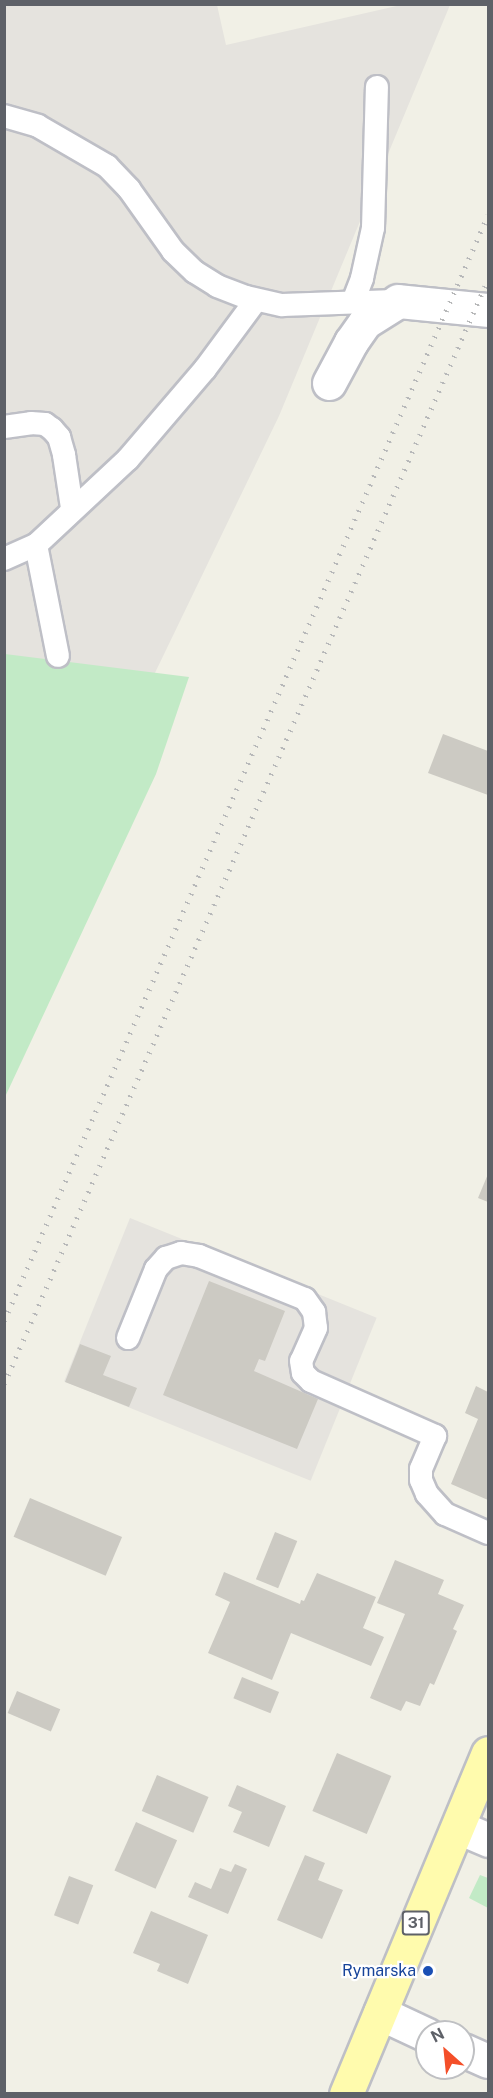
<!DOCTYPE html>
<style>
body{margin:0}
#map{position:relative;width:493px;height:2098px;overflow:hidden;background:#f1f0e6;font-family:"Public Sans",sans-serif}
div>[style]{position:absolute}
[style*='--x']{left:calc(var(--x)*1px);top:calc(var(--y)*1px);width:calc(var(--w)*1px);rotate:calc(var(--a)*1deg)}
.industrial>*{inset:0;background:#e5e3de;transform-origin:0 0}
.green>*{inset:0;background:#c2eac6}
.building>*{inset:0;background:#cccac3;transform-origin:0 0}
.roads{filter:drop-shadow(2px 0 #bebfc6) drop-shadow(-2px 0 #bebfc6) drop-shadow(0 2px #bebfc6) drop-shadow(0 -2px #bebfc6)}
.service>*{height:22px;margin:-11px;padding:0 11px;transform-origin:11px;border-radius:11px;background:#fff}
.minor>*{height:33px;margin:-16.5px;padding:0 16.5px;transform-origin:16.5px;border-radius:16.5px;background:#fff}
.primary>*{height:33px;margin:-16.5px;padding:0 16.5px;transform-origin:16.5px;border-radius:16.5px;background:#fffbad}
.rail>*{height:4.5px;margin-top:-2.25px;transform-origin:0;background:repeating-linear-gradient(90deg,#b7b8b9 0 1.5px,transparent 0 9.5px)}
.dots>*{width:16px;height:16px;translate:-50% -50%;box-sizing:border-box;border:3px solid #fff;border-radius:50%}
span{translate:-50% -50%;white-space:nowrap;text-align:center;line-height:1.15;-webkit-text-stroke:4.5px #fff;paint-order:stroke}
.shield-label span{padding:2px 4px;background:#fff;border:2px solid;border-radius:4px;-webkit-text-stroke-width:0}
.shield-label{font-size:15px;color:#5e6168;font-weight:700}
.transit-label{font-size:16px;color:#164399}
.right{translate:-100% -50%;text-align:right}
.frame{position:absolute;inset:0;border:6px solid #5e6168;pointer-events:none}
.north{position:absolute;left:415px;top:2020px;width:60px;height:60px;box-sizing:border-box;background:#fff;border:2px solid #bfc0c3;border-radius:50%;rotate:333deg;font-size:16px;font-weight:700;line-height:24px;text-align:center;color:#5e6168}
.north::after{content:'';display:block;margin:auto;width:21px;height:27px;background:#f44f29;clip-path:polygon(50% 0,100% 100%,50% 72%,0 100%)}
</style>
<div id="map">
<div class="industrial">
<i style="clip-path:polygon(5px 5px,217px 5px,226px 45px,401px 5px,450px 5px,279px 416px,138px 708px,5px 690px)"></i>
<i style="left:130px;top:1218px;width:266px;height:176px;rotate:22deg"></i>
</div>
<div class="green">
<i style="clip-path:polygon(5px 654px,189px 677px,156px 774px,5px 1097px)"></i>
<i style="clip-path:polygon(480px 1875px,488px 1878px,488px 1908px,469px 1898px)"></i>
</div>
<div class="building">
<i style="clip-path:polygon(443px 734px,488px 751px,488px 795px,428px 773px)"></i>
<i style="clip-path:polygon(488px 1174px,488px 1202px,478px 1198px)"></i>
<i style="clip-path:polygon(209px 1281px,285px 1311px,265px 1361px,259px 1359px,254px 1371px,318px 1399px,297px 1449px,163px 1395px)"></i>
<i style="clip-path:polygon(80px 1344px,111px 1356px,103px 1375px,137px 1388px,129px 1407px,65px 1382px)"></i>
<i style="clip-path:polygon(476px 1386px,488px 1392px,488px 1500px,451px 1484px,478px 1419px,465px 1413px)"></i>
<i style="left:30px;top:1498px;width:100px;height:42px;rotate:23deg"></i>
<i style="left:275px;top:1532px;width:24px;height:51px;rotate:22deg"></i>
<i style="clip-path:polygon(395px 1560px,444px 1580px,438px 1594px,464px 1605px,453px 1629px,457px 1631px,434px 1685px,430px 1683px,420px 1706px,406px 1701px,401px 1711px,370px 1698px,405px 1614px,377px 1603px)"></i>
<i style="clip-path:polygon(224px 1572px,300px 1604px,301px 1600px,304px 1601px,317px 1573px,376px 1597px,363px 1628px,384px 1637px,371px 1666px,291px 1633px,272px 1680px,208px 1653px,230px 1602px,215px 1595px)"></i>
<i style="left:242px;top:1677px;width:40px;height:23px;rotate:22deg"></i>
<i style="left:17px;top:1691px;width:47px;height:24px;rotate:23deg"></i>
<i style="left:337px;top:1753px;width:59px;height:63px;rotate:23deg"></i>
<i style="left:157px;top:1775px;width:56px;height:39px;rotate:23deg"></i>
<i style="clip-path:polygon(237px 1785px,286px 1806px,269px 1847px,233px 1832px,242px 1812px,228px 1806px)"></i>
<i style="left:136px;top:1822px;width:45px;height:53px;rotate:24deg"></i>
<i style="clip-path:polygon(305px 1855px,325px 1863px,318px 1880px,343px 1890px,322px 1939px,277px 1920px)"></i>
<i style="clip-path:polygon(235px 1864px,247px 1869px,228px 1914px,188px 1897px,195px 1882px,211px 1889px,220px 1868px,231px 1872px)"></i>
<i style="left:69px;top:1876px;width:26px;height:42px;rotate:21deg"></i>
<i style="clip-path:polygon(151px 1911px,208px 1935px,188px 1984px,157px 1971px,160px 1964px,133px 1953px)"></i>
</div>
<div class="roads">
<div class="service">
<i style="--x:4;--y:116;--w:35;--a:16"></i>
<i style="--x:38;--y:126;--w:80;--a:30.1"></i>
<i style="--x:107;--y:166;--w:32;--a:46"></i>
<i style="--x:129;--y:189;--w:76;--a:54.6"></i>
<i style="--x:173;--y:251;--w:30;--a:44"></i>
<i style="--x:195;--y:272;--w:26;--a:32"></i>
<i style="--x:217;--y:286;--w:31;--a:21"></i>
<i style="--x:246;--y:297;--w:37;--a:13"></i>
<i style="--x:282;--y:305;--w:113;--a:-2"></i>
<i style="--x:353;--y:302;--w:26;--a:-69"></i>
<i style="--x:362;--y:278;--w:51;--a:-77.6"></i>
<i style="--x:373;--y:228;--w:141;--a:-88.4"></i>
<i style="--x:4;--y:427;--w:27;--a:-8"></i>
<i style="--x:31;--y:423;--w:14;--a:4"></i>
<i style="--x:45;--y:424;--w:9;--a:36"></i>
<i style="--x:52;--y:429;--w:11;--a:49"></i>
<i style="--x:59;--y:437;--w:19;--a:74"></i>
<i style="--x:64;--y:455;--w:54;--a:81.4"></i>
<i style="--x:36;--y:545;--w:113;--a:78.8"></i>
<i style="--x:4;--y:559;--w:35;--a:-24"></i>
<i style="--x:36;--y:545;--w:126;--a:-43.1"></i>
<i style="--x:128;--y:459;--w:118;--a:-49.5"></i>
<i style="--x:205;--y:369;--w:86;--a:-53.5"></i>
<i style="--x:128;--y:1338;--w:74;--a:-67.9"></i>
<i style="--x:156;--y:1269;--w:15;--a:-48"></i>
<i style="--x:166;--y:1258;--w:16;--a:-18"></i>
<i style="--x:181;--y:1253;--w:18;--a:9"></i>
<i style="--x:199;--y:1256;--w:114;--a:22.1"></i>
<i style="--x:305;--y:1299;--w:16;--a:55"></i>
<i style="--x:314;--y:1312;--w:16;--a:83"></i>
<i style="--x:316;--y:1328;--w:36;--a:114"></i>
<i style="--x:301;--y:1361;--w:12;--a:81"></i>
<i style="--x:303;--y:1373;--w:11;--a:45"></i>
<i style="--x:311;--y:1381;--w:136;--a:23.9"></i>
<i style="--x:435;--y:1436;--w:36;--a:113"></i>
<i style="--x:421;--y:1469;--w:11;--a:90"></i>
<i style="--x:421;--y:1480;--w:15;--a:67"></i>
<i style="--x:427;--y:1494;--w:27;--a:48"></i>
<i style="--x:445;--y:1514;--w:47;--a:23.8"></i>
</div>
<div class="minor">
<i style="--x:329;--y:383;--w:47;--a:-61.8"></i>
<i style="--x:351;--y:342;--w:24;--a:-55"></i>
<i style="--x:365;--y:322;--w:39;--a:-32"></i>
<i style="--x:398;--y:301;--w:90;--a:5.7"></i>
<i style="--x:458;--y:1827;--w:33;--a:23"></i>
<i style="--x:380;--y:2013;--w:52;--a:25.1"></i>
<i style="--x:463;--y:2050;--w:27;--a:24"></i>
</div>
<div class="primary">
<i style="--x:346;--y:2094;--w:369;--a:-67.4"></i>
</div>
</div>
<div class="rail">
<i style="--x:4;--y:1321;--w:1207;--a:-66.37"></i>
<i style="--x:4;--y:1384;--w:1206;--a:-66.35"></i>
</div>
<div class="dots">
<i style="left:428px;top:1971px;background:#1a4fb4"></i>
</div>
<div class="shield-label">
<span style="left:416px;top:1923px">31</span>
</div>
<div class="transit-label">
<span class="right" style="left:416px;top:1971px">Rymarska</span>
</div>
<div class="frame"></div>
<div class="north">N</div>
</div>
